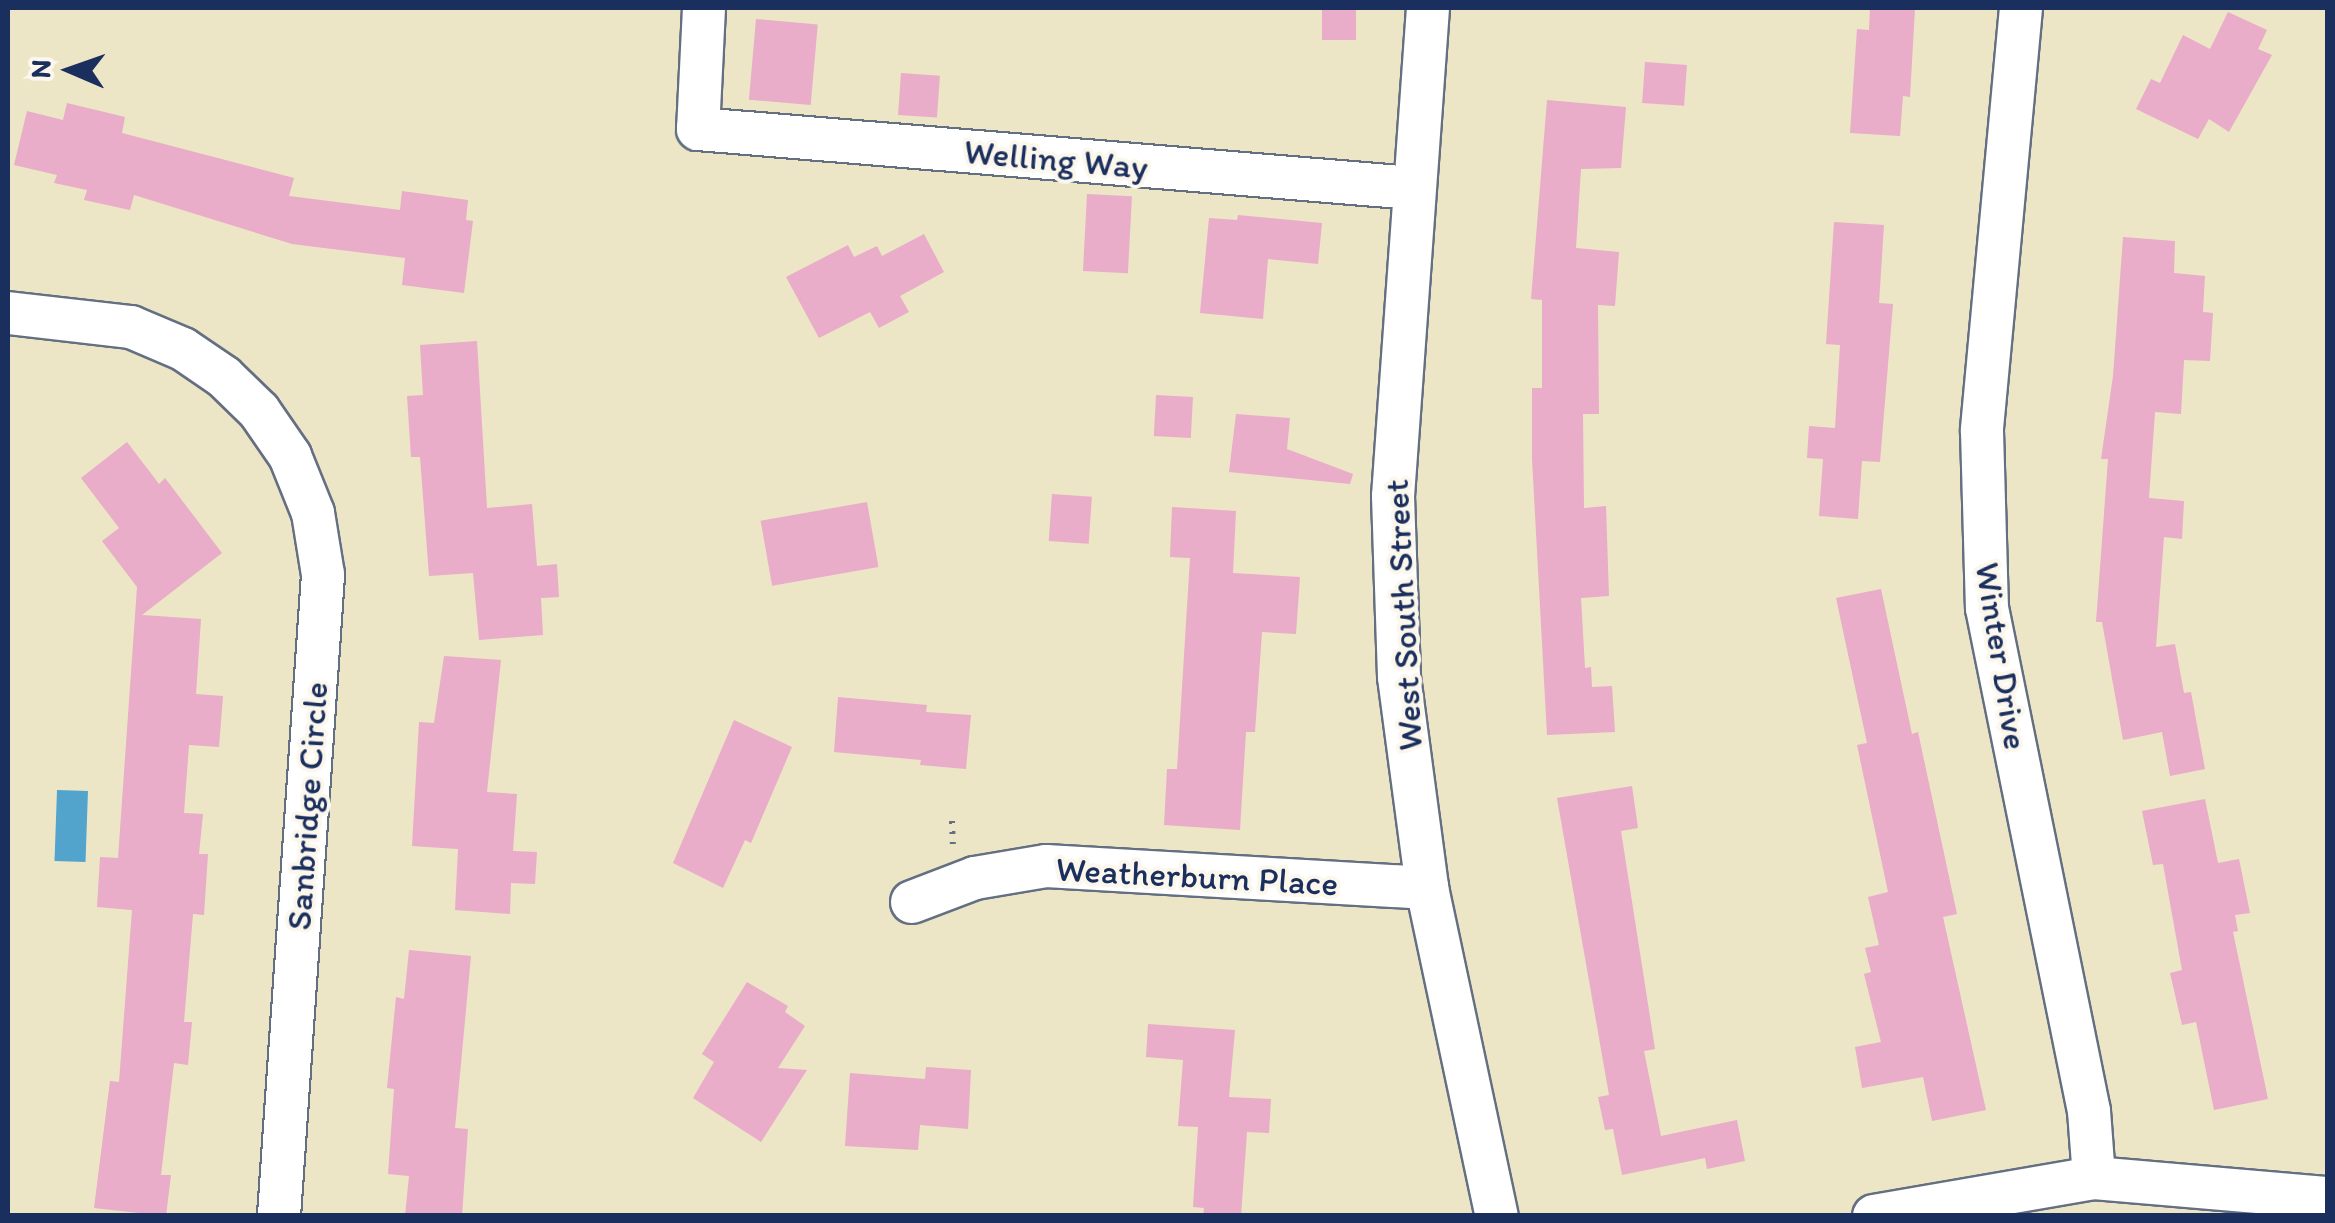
<!DOCTYPE html>
<style>
body{margin:0}
#map{position:relative;width:2335px;height:1223px;overflow:hidden;background:#ece5c6;font-family:Itim,sans-serif}
div>[style]{position:absolute}
[style*='--x']{left:calc(var(--x)*1px);top:calc(var(--y)*1px);width:calc(var(--w)*1px);rotate:calc(var(--a)*1deg)}
.water>*{inset:0;background:#52a4cd;transform-origin:0 0}
.building>*{inset:0;background:#e9acc9;transform-origin:0 0}
.path>*{height:6px;margin-top:-3px;transform-origin:0;background:repeating-linear-gradient(90deg,#646f82 0 2.5px,transparent 0 10.5px)}
.roads{filter:drop-shadow(2px 0 #646f82) drop-shadow(-2px 0 #646f82) drop-shadow(0 2px #646f82) drop-shadow(0 -2px #646f82)}
.street>*{height:42px;margin:-21px;padding:0 21px;transform-origin:21px;border-radius:21px;background:#fff}
span{translate:-50% -50%;white-space:nowrap;text-align:center;line-height:1.15;-webkit-text-stroke:8px #fbf7ec;paint-order:stroke}
.street-label{font-size:35px;color:#1b2f5e}
.frame{position:absolute;inset:0;border:10px solid #1b2f5e;pointer-events:none}
.north{position:absolute;left:20px;top:20px;width:100px;height:100px;-webkit-text-stroke:8px #fbf7ec;paint-order:stroke;rotate:272deg;font-size:28px;font-weight:700;line-height:40px;text-align:center;color:#1b2f5e}
.north::after{content:'';display:block;margin:auto;width:35px;height:45px;background:#1b2f5e;clip-path:polygon(50% 0,100% 100%,50% 72%,0 100%)}
</style>
<div id="map">
<div class="water">
<i style="left:57px;top:790px;width:31px;height:71px;rotate:2deg"></i>
</div>
<div class="building">
<i style="left:1322px;top:8px;width:34px;height:32px"></i>
<i style="clip-path:polygon(1870px 8px,1915px 8px,1910px 97px,1903px 96px,1900px 136px,1850px 133px,1857px 29px,1869px 30px)"></i>
<i style="clip-path:polygon(2228px 12px,2267px 30px,2258px 49px,2272px 55px,2229px 132px,2209px 119px,2198px 139px,2136px 109px,2151px 79px,2160px 83px,2183px 35px,2210px 49px)"></i>
<i style="left:756px;top:19px;width:62px;height:81px;rotate:5deg"></i>
<i style="left:1645px;top:62px;width:42px;height:41px;rotate:4deg"></i>
<i style="left:901px;top:73px;width:39px;height:42px;rotate:4deg"></i>
<i style="clip-path:polygon(1547px 100px,1626px 107px,1621px 168px,1581px 169px,1576px 248px,1619px 252px,1615px 306px,1598px 305px,1599px 414px,1583px 414px,1584px 508px,1606px 506px,1609px 596px,1581px 598px,1585px 668px,1591px 667px,1592px 687px,1612px 686px,1615px 732px,1547px 735px,1532px 459px,1532px 388px,1542px 388px,1542px 300px,1531px 299px)"></i>
<i style="clip-path:polygon(67px 103px,125px 117px,122px 133px,294px 178px,289px 196px,400px 210px,402px 191px,468px 200px,466px 220px,473px 221px,464px 293px,402px 285px,405px 258px,292px 244px,134px 195px,130px 210px,84px 200px,87px 190px,54px 183px,57px 175px,14px 165px,27px 111px,63px 120px)"></i>
<i style="left:1087px;top:194px;width:45px;height:77px;rotate:3deg"></i>
<i style="clip-path:polygon(1238px 215px,1322px 223px,1318px 264px,1268px 259px,1263px 319px,1200px 313px,1209px 218px,1237px 220px)"></i>
<i style="clip-path:polygon(1834px 222px,1884px 225px,1879px 303px,1893px 304px,1880px 462px,1862px 461px,1858px 519px,1819px 516px,1823px 459px,1807px 458px,1809px 426px,1835px 428px,1840px 345px,1826px 344px)"></i>
<i style="clip-path:polygon(924px 234px,944px 272px,900px 296px,909px 312px,879px 328px,870px 312px,819px 338px,786px 277px,848px 245px,854px 257px,877px 246px,882px 256px)"></i>
<i style="clip-path:polygon(2123px 237px,2175px 241px,2174px 273px,2205px 276px,2203px 312px,2213px 313px,2210px 361px,2184px 360px,2181px 414px,2155px 412px,2149px 498px,2184px 501px,2182px 539px,2164px 537px,2156px 647px,2175px 644px,2184px 693px,2191px 692px,2205px 769px,2170px 776px,2162px 732px,2123px 740px,2102px 622px,2096px 622px,2108px 459px,2101px 459px,2113px 376px)"></i>
<i style="clip-path:polygon(477px 341px,487px 508px,532px 504px,537px 566px,557px 564px,559px 597px,541px 598px,543px 635px,479px 640px,473px 573px,429px 576px,420px 457px,411px 457px,407px 396px,423px 395px,420px 345px)"></i>
<i style="left:1156px;top:395px;width:37px;height:41px;rotate:3deg"></i>
<i style="clip-path:polygon(1236px 414px,1290px 418px,1287px 449px,1353px 474px,1350px 484px,1229px 472px)"></i>
<i style="clip-path:polygon(127px 442px,159px 484px,165px 478px,222px 553px,142px 615px,201px 619px,196px 694px,223px 696px,219px 747px,189px 745px,184px 813px,203px 814px,199px 854px,208px 854px,204px 915px,193px 914px,184px 1022px,192px 1022px,188px 1065px,174px 1063px,161px 1175px,171px 1175px,166px 1216px,94px 1208px,110px 1081px,119px 1082px,132px 910px,97px 907px,100px 857px,118px 858px,137px 587px,102px 541px,119px 528px,81px 478px)"></i>
<i style="left:1052px;top:494px;width:40px;height:47px;rotate:4deg"></i>
<i style="left:867px;top:502px;width:66px;height:108px;rotate:80deg"></i>
<i style="clip-path:polygon(1172px 507px,1236px 511px,1233px 573px,1300px 577px,1296px 634px,1262px 632px,1255px 732px,1246px 732px,1240px 830px,1164px 825px,1167px 769px,1177px 769px,1190px 558px,1170px 557px)"></i>
<i style="clip-path:polygon(1881px 589px,1912px 734px,1918px 732px,1957px 914px,1943px 917px,1986px 1110px,1932px 1121px,1923px 1077px,1862px 1088px,1855px 1047px,1881px 1042px,1864px 974px,1871px 972px,1865px 948px,1879px 945px,1868px 897px,1888px 892px,1857px 745px,1867px 743px,1836px 598px)"></i>
<i style="clip-path:polygon(444px 656px,501px 660px,487px 792px,517px 794px,513px 851px,537px 852px,535px 884px,511px 883px,510px 914px,455px 910px,458px 849px,412px 846px,419px 722px,434px 723px)"></i>
<i style="clip-path:polygon(838px 697px,927px 705px,926px 712px,971px 715px,966px 769px,920px 765px,921px 760px,834px 752px)"></i>
<i style="clip-path:polygon(734px 720px,792px 747px,751px 843px,745px 840px,723px 888px,673px 863px)"></i>
<i style="clip-path:polygon(1632px 786px,1638px 828px,1621px 831px,1655px 1049px,1644px 1051px,1661px 1136px,1737px 1120px,1745px 1161px,1707px 1169px,1705px 1158px,1622px 1175px,1613px 1129px,1605px 1130px,1598px 1097px,1609px 1095px,1557px 798px)"></i>
<i style="clip-path:polygon(2205px 799px,2218px 863px,2239px 859px,2250px 913px,2235px 915px,2238px 931px,2233px 932px,2268px 1099px,2214px 1110px,2196px 1022px,2182px 1025px,2170px 973px,2182px 970px,2163px 864px,2153px 865px,2142px 811px)"></i>
<i style="clip-path:polygon(409px 950px,471px 956px,455px 1128px,468px 1129px,462px 1216px,405px 1216px,409px 1176px,388px 1174px,394px 1089px,387px 1088px,396px 997px,404px 999px)"></i>
<i style="clip-path:polygon(747px 982px,788px 1006px,785px 1012px,805px 1026px,778px 1068px,807px 1070px,761px 1142px,693px 1098px,714px 1062px,702px 1054px)"></i>
<i style="clip-path:polygon(1148px 1024px,1235px 1030px,1229px 1097px,1271px 1099px,1269px 1133px,1247px 1132px,1241px 1216px,1203px 1216px,1204px 1208px,1193px 1207px,1198px 1127px,1178px 1126px,1183px 1060px,1146px 1057px)"></i>
<i style="clip-path:polygon(926px 1067px,971px 1070px,968px 1129px,920px 1125px,918px 1150px,845px 1146px,850px 1073px,925px 1079px)"></i>
</div>
<div class="path">
<i style="--x:952;--y:821;--w:23;--a:88"></i>
</div>
<div class="roads">
<div class="street">
<i style="--x:704;--y:8;--w:121;--a:92.8"></i>
<i style="--x:698;--y:129;--w:717;--a:4.72"></i>
<i style="--x:1428;--y:8;--w:489;--a:94.1"></i>
<i style="--x:1393;--y:496;--w:181;--a:88.1"></i>
<i style="--x:1399;--y:677;--w:213;--a:82.4"></i>
<i style="--x:1427;--y:888;--w:335;--a:78"></i>
<i style="--x:2021;--y:8;--w:425;--a:95.3"></i>
<i style="--x:1982;--y:431;--w:177;--a:88.4"></i>
<i style="--x:1987;--y:608;--w:513;--a:78.54"></i>
<i style="--x:2089;--y:1111;--w:67;--a:85.7"></i>
<i style="--x:8;--y:313;--w:124;--a:6.5"></i>
<i style="--x:131;--y:327;--w:56;--a:22.9"></i>
<i style="--x:183;--y:349;--w:50;--a:34.3"></i>
<i style="--x:224;--y:377;--w:49;--a:44.2"></i>
<i style="--x:259;--y:411;--w:55;--a:55.4"></i>
<i style="--x:290;--y:456;--w:61;--a:68"></i>
<i style="--x:313;--y:513;--w:63;--a:80.8"></i>
<i style="--x:323;--y:575;--w:643;--a:93.93"></i>
<i style="--x:912;--y:902;--w:67;--a:-20.9"></i>
<i style="--x:975;--y:878;--w:72;--a:-9.6"></i>
<i style="--x:1046;--y:866;--w:382;--a:3.3"></i>
<i style="--x:1874;--y:1216;--w:223;--a:-9.8"></i>
<i style="--x:2094;--y:1178;--w:235;--a:4.9"></i>
</div>
</div>
<div class="street-label">
<span style="left:1056px;top:159px;rotate:5deg">Welling Way</span>
<span style="left:1403px;top:615px;rotate:-93deg">West South Street</span>
<span style="left:2002px;top:656px;rotate:81deg">Winter Drive</span>
<span style="left:307px;top:806px;rotate:-86deg">Sanbridge Circle</span>
<span style="left:1197px;top:876px;rotate:3deg">Weatherburn Place</span>
</div>
<div class="frame"></div>
<div class="north">N</div>
</div>
